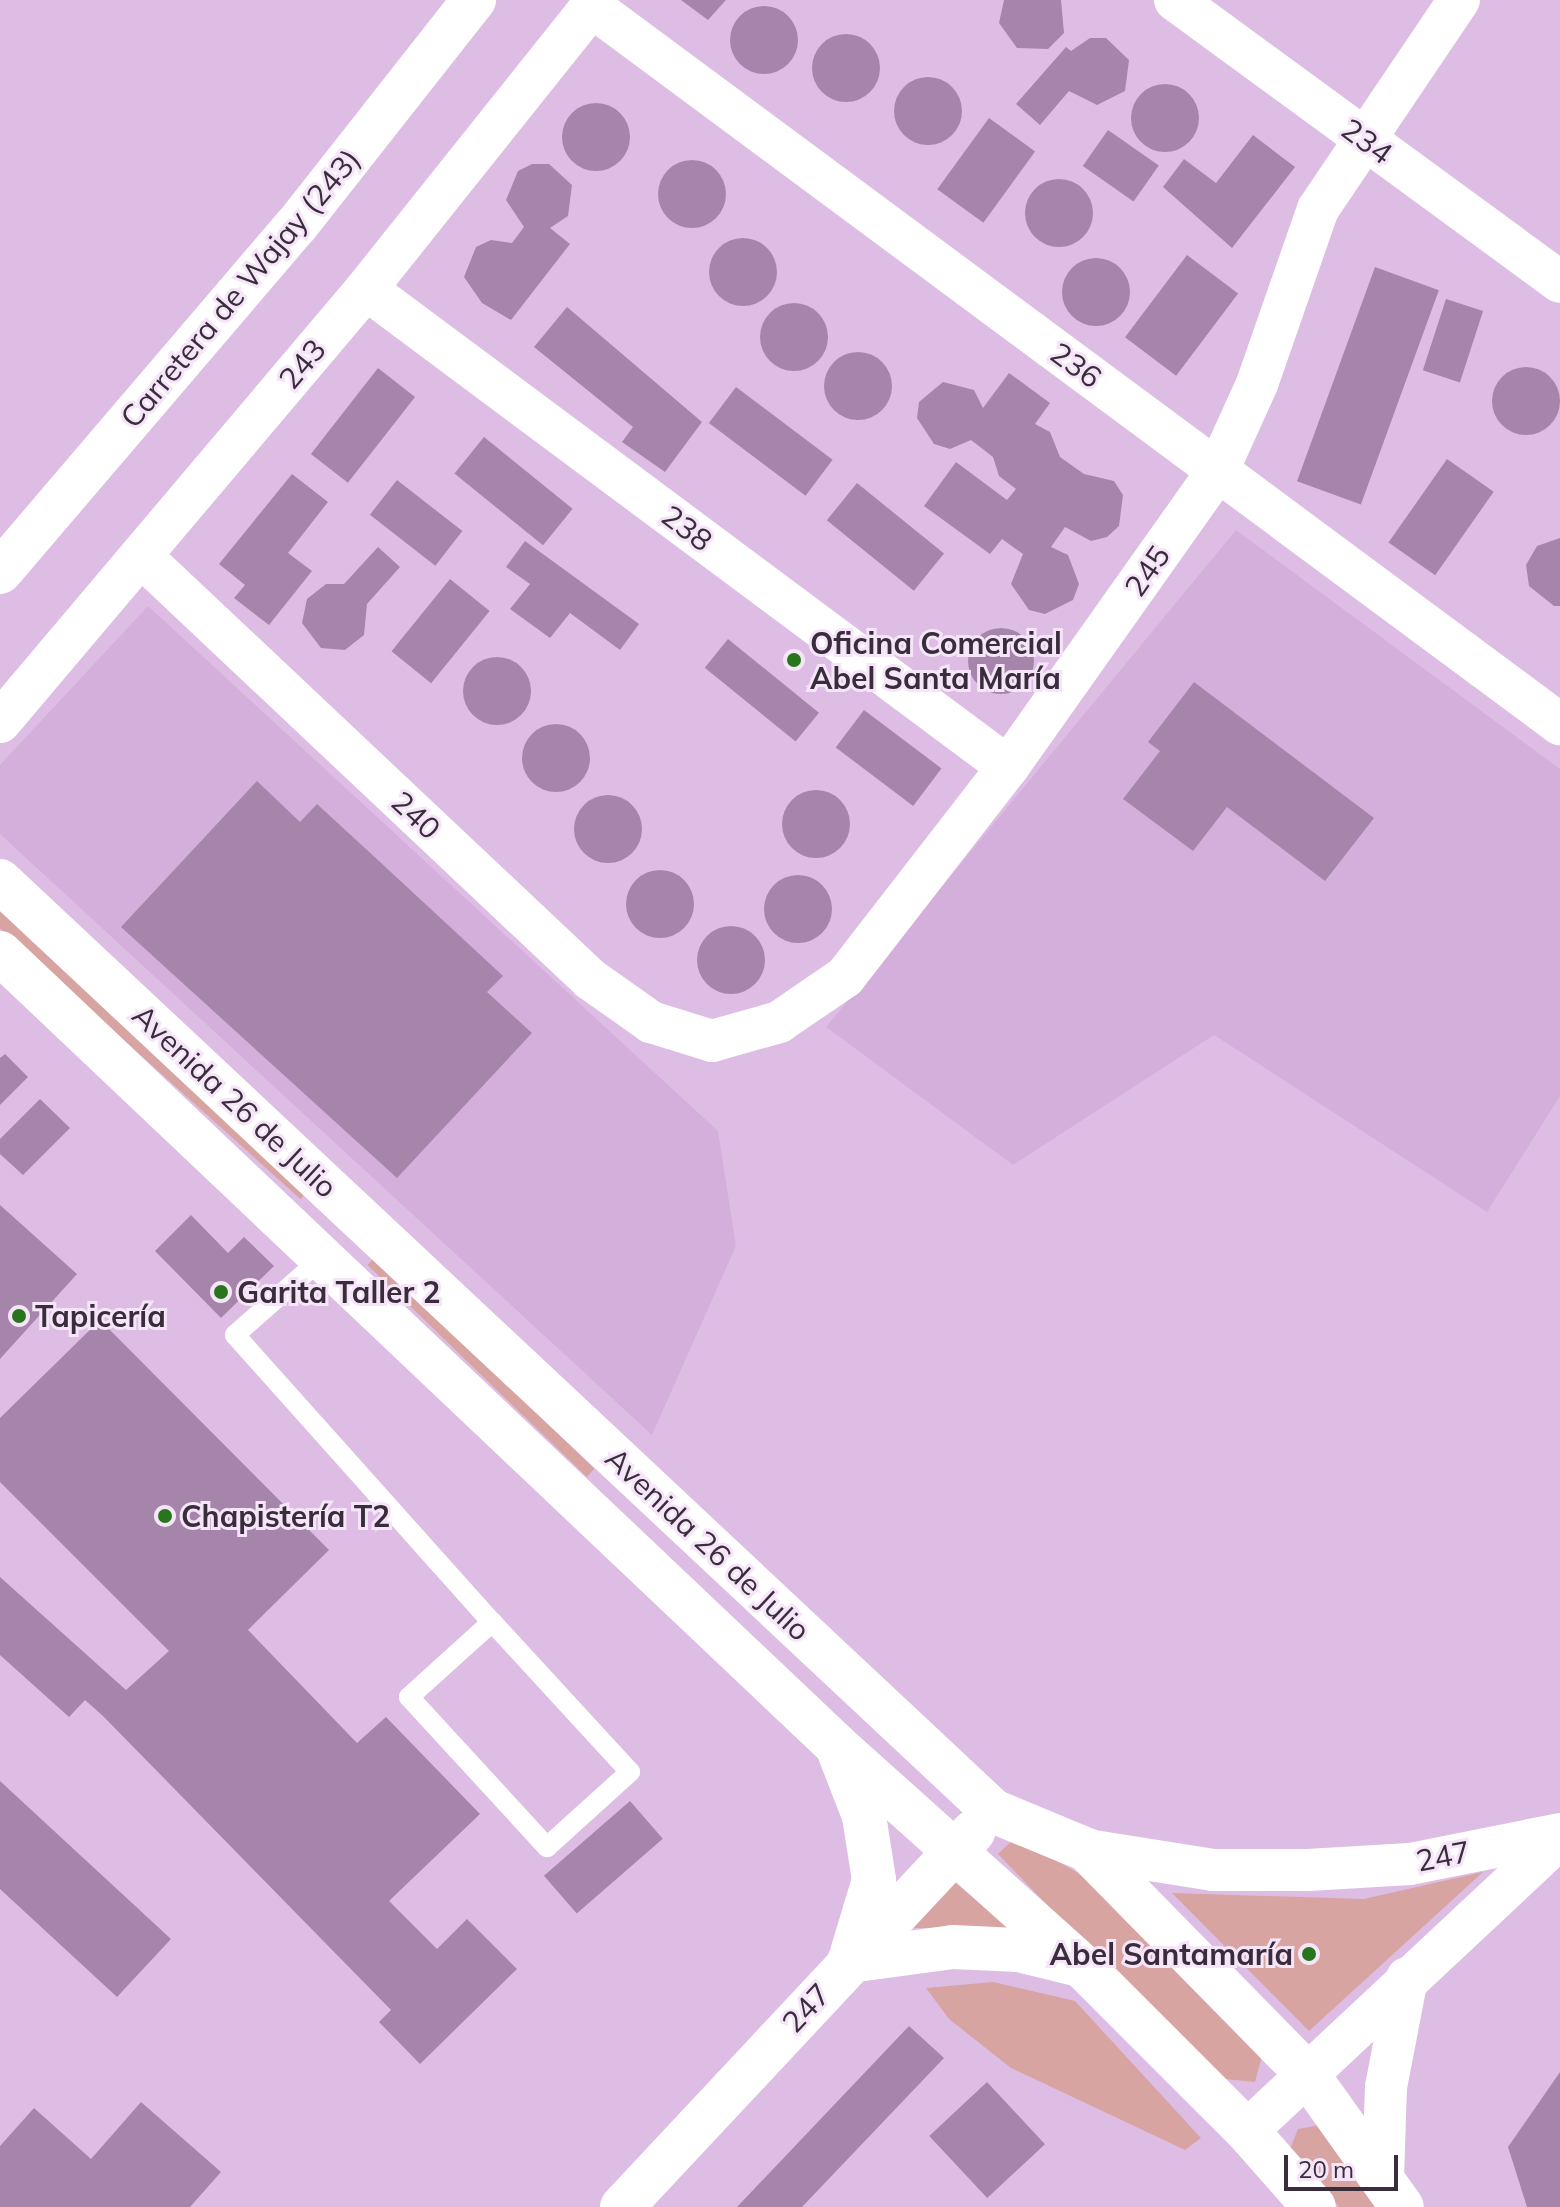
<!DOCTYPE html>
<meta charset="utf-8">
<style>
body{margin:0}
#map{position:relative;width:1560px;height:2207px;overflow:hidden;background:#debde4;font-family:Mulish,sans-serif}
div>[style]{position:absolute}
[style*='--x']{left:calc(var(--x)*1px);top:calc(var(--y)*1px);width:calc(var(--w)*1px);rotate:calc(var(--a)*1deg)}
.built>*{inset:0;background:#d5afdb}
.green>*{inset:0;background:#d7a4a2;transform-origin:0 0}
.building>*{inset:0;background:#a586aa;transform-origin:0 0}
.round{border-radius:50%}
.service>*{height:20px;margin:-10px;padding:0 10px;transform-origin:10px;border-radius:10px;background:#fff}
.minor>*{height:42px;margin:-21px;padding:0 21px;transform-origin:21px;border-radius:21px;background:#fff}
.tertiary>*{height:44px;margin:-22px;padding:0 22px;transform-origin:22px;border-radius:22px;background:#fff}
.secondary>*{height:44px;margin:-22px;padding:0 22px;transform-origin:22px;border-radius:22px;background:#fff}
.dots>*{width:22px;height:22px;translate:-50% -50%;box-sizing:border-box;border:4px solid #f6e5f8;border-radius:50%}
span{translate:-50% -50%;white-space:nowrap;text-align:center;line-height:1.15;-webkit-text-stroke:6px #f6e5f8;paint-order:stroke}
.street-label{font-size:30px;color:#392d3c}
.poi-label{font-size:30px;color:#392d3c;font-weight:700}
.left{translate:0 -50%;text-align:left}
.right{translate:-100% -50%;text-align:right}
.scale{position:absolute;left:1284px;top:2155px;width:114px;height:36px;box-sizing:border-box;border:4px solid #392d3c;border-top:0;padding-left:10px;font-size:24px;line-height:28px;white-space:nowrap;color:#392d3c;-webkit-text-stroke:6px #f6e5f8;paint-order:stroke}
</style>
<div id="map">
<div class="built">
<i style="clip-path:polygon(1236px 530px,1560px 769px,1560px 1096px,1487px 1212px,1214px 1035px,1013px 1165px,826px 1027px)"></i>
<i style="clip-path:polygon(148px 606px,718px 1131px,736px 1246px,652px 1435px,0 834px,0 765px)"></i>
</div>
<div class="green">
<i style="left:0;top:907px;width:419px;height:16px;rotate:42deg"></i>
<i style="left:375px;top:1257px;width:305px;height:11px;rotate:44deg"></i>
<i style="clip-path:polygon(1016px 1837px,1097px 1884px,1262px 2056px,1255px 2082px,1225px 2079px,1078px 1937px,998px 1854px)"></i>
<i style="clip-path:polygon(1483px 1872px,1309px 2031px,1172px 1893px,1364px 1899px)"></i>
<i style="clip-path:polygon(953px 1881px,1010px 1928px,912px 1928px)"></i>
<i style="clip-path:polygon(993px 1982px,1075px 2001px,1201px 2138px,1185px 2150px,1011px 2068px,949px 2019px,926px 1988px)"></i>
<i style="clip-path:polygon(1320px 2125px,1375px 2207px,1339px 2207px,1290px 2149px,1298px 2129px)"></i>
</div>
<div class="building">
<i style="clip-path:polygon(681px 0,726px 0,708px 20px)"></i>
<i style="clip-path:polygon(1004px 0,1061px 0,1064px 33px,1048px 49px,1017px 48px,999px 23px)"></i>
<i class="round" style="left:730px;top:6px;width:68px;height:68px"></i>
<i class="round" style="left:812px;top:34px;width:68px;height:68px"></i>
<i style="clip-path:polygon(1090px 38px,1106px 38px,1129px 60px,1125px 91px,1097px 105px,1069px 91px,1040px 125px,1016px 104px,1066px 47px,1071px 51px)"></i>
<i class="round" style="left:894px;top:77px;width:68px;height:68px"></i>
<i class="round" style="left:1131px;top:84px;width:68px;height:68px"></i>
<i class="round" style="left:562px;top:103px;width:68px;height:68px"></i>
<i style="left:989px;top:118px;width:57px;height:88px;rotate:36deg"></i>
<i style="left:1108px;top:130px;width:62px;height:44px;rotate:35deg"></i>
<i style="clip-path:polygon(1253px 135px,1295px 167px,1232px 248px,1163px 187px,1184px 159px,1216px 183px)"></i>
<i class="round" style="left:658px;top:160px;width:68px;height:68px"></i>
<i style="clip-path:polygon(532px 164px,549px 164px,572px 185px,568px 216px,550px 228px,570px 244px,511px 320px,482px 303px,464px 277px,476px 247px,491px 240px,512px 243px,524px 227px,506px 200px,518px 171px)"></i>
<i class="round" style="left:1025px;top:179px;width:68px;height:68px"></i>
<i class="round" style="left:709px;top:238px;width:68px;height:68px"></i>
<i style="left:1187px;top:255px;width:64px;height:103px;rotate:37deg"></i>
<i class="round" style="left:1062px;top:258px;width:68px;height:68px"></i>
<i style="left:1375px;top:267px;width:68px;height:228px;rotate:20deg"></i>
<i style="left:1446px;top:299px;width:39px;height:75px;rotate:18deg"></i>
<i class="round" style="left:760px;top:303px;width:68px;height:68px"></i>
<i style="clip-path:polygon(567px 307px,702px 422px,665px 472px,622px 442px,633px 427px,534px 347px)"></i>
<i class="round" style="left:824px;top:352px;width:68px;height:68px"></i>
<i class="round" style="left:1492px;top:367px;width:68px;height:68px"></i>
<i style="left:378px;top:368px;width:47px;height:109px;rotate:38deg"></i>
<i style="clip-path:polygon(1009px 373px,1050px 403px,1035px 424px,1050px 432px,1060px 457px,1084px 474px,1114px 481px,1123px 495px,1119px 526px,1107px 537px,1091px 541px,1065px 527px,1051px 547px,1068px 555px,1079px 584px,1073px 600px,1045px 614px,1029px 610px,1011px 584px,1023px 554px,1002px 539px,990px 554px,924px 506px,956px 462px,1007px 500px,1016px 489px,999px 476px,993px 457px,971px 440px,950px 449px,934px 444px,917px 418px,919px 402px,943px 382px,974px 390px,983px 408px)"></i>
<i style="left:736px;top:387px;width:121px;height:45px;rotate:37deg"></i>
<i style="left:484px;top:437px;width:114px;height:47px;rotate:39deg"></i>
<i style="left:1447px;top:459px;width:57px;height:102px;rotate:35deg"></i>
<i style="clip-path:polygon(292px 474px,328px 502px,288px 553px,312px 571px,269px 625px,234px 598px,245px 585px,219px 564px)"></i>
<i style="left:397px;top:480px;width:83px;height:44px;rotate:38deg"></i>
<i style="left:857px;top:483px;width:112px;height:48px;rotate:39deg"></i>
<i style="clip-path:polygon(1560px 538px,1560px 606px,1554px 606px,1529px 586px,1526px 565px,1537px 546px)"></i>
<i style="clip-path:polygon(525px 541px,639px 624px,620px 650px,570px 613px,550px 638px,510px 609px,530px 584px,506px 567px)"></i>
<i style="clip-path:polygon(378px 547px,400px 567px,367px 604px,364px 635px,345px 650px,321px 648px,302px 623px,307px 599px,326px 584px,344px 584px)"></i>
<i style="left:450px;top:579px;width:51px;height:93px;rotate:39deg"></i>
<i class="round" style="left:968px;top:628px;width:66px;height:66px"></i>
<i style="left:728px;top:639px;width:117px;height:37px;rotate:39deg"></i>
<i class="round" style="left:463px;top:657px;width:68px;height:68px"></i>
<i style="clip-path:polygon(1194px 682px,1374px 818px,1325px 881px,1227px 807px,1193px 851px,1123px 799px,1160px 751px,1148px 742px)"></i>
<i style="left:864px;top:710px;width:97px;height:47px;rotate:37deg"></i>
<i class="round" style="left:522px;top:724px;width:68px;height:68px"></i>
<i style="clip-path:polygon(257px 781px,300px 822px,317px 804px,379px 861px,503px 976px,487px 992px,532px 1033px,397px 1178px,121px 927px)"></i>
<i class="round" style="left:782px;top:790px;width:68px;height:68px"></i>
<i class="round" style="left:574px;top:795px;width:68px;height:68px"></i>
<i class="round" style="left:626px;top:870px;width:68px;height:68px"></i>
<i class="round" style="left:764px;top:875px;width:68px;height:68px"></i>
<i class="round" style="left:697px;top:926px;width:68px;height:68px"></i>
<i style="clip-path:polygon(5px 1054px,28px 1077px,0 1105px,0 1058px)"></i>
<i style="clip-path:polygon(40px 1099px,70px 1128px,23px 1175px,0 1154px,0 1139px)"></i>
<i style="clip-path:polygon(0 1205px,77px 1274px,0 1359px)"></i>
<i style="clip-path:polygon(191px 1215px,228px 1253px,244px 1237px,274px 1266px,221px 1318px,155px 1251px)"></i>
<i style="clip-path:polygon(100px 1320px,329px 1550px,248px 1630px,357px 1743px,386px 1717px,480px 1814px,389px 1901px,437px 1949px,467px 1919px,517px 1969px,420px 2064px,379px 2022px,391px 2010px,103px 1716px,85px 1700px,69px 1717px,0 1655px,0 1577px,126px 1690px,169px 1651px,0 1482px,0 1418px)"></i>
<i style="clip-path:polygon(0 1781px,171px 1939px,117px 1997px,0 1889px)"></i>
<i style="left:630px;top:1801px;width:50px;height:114px;rotate:49deg"></i>
<i style="clip-path:polygon(909px 2026px,944px 2058px,802px 2207px,737px 2207px)"></i>
<i style="clip-path:polygon(1560px 2072px,1560px 2207px,1527px 2207px,1508px 2147px)"></i>
<i style="left:987px;top:2082px;width:85px;height:79px;rotate:47deg"></i>
<i style="clip-path:polygon(141px 2102px,221px 2172px,190px 2207px,0 2207px,0 2146px,34px 2108px,91px 2159px)"></i>
</div>
<div class="service">
<i style="--x:322;--y:1258;--w:116;--a:138.5"></i>
<i style="--x:235;--y:1335;--w:385;--a:48.2"></i>
<i style="--x:492;--y:1622;--w:112;--a:137.9"></i>
<i style="--x:409;--y:1697;--w:204;--a:47.4"></i>
<i style="--x:547;--y:1847;--w:112;--a:-42.1"></i>
<i style="--x:630;--y:1772;--w:204;--a:-132.6"></i>
</div>
<div class="minor">
<i style="--x:1175;--y:0;--w:477;--a:36.2"></i>
<i style="--x:592;--y:7;--w:1205;--a:36.53"></i>
<i style="--x:366;--y:289;--w:800;--a:36.67"></i>
<i style="--x:141;--y:556;--w:617;--a:43.29"></i>
<i style="--x:590;--y:979;--w:75;--a:35.2"></i>
<i style="--x:651;--y:1022;--w:64;--a:17.3"></i>
<i style="--x:712;--y:1041;--w:70;--a:-15.8"></i>
<i style="--x:779;--y:1022;--w:80;--a:-34.3"></i>
<i style="--x:845;--y:977;--w:266;--a:-52.2"></i>
<i style="--x:1008;--y:767;--w:364;--a:-54.7"></i>
<i style="--x:1218;--y:470;--w:94;--a:-65.6"></i>
<i style="--x:1257;--y:384;--w:185;--a:-70.8"></i>
<i style="--x:1318;--y:209;--w:252;--a:-56"></i>
<i style="--x:0;--y:722;--w:567;--a:-49.79"></i>
<i style="--x:366;--y:289;--w:370;--a:-51.4"></i>
<i style="--x:1087;--y:1850;--w:128;--a:9"></i>
<i style="--x:1213;--y:1870;--w:95;--a:0"></i>
<i style="--x:1308;--y:1870;--w:102;--a:-3.4"></i>
<i style="--x:1410;--y:1864;--w:153;--a:-11.3"></i>
<i style="--x:1247;--y:2131;--w:429;--a:-43.1"></i>
<i style="--x:1383;--y:2177;--w:90;--a:-88.1"></i>
<i style="--x:1386;--y:2087;--w:111;--a:-79.1"></i>
</div>
<div class="tertiary">
<i style="--x:0;--y:881;--w:1360;--a:43.12"></i>
<i style="--x:993;--y:1811;--w:102;--a:22.5"></i>
<i style="--x:1087;--y:1850;--w:314;--a:45.5"></i>
<i style="--x:1307;--y:2074;--w:163;--a:54.5"></i>
<i style="--x:0;--y:953;--w:1152;--a:43.45"></i>
<i style="--x:836;--y:1745;--w:331;--a:41.9"></i>
<i style="--x:1082;--y:1966;--w:233;--a:45"></i>
<i style="--x:1247;--y:2131;--w:101;--a:48.6"></i>
<i style="--x:840;--y:1754;--w:66;--a:68.8"></i>
<i style="--x:864;--y:1816;--w:65;--a:81.1"></i>
<i style="--x:874;--y:1880;--w:76;--a:106.8"></i>
<i style="--x:849;--y:1961;--w:105;--a:-7.7"></i>
<i style="--x:953;--y:1947;--w:66;--a:2.6"></i>
<i style="--x:1019;--y:1950;--w:59;--a:13.8"></i>
<i style="--x:622;--y:2207;--w:514;--a:-46.89"></i>
</div>
<div class="secondary">
<i style="--x:0;--y:572;--w:455;--a:-49.5"></i>
<i style="--x:296;--y:226;--w:288;--a:-51.8"></i>
</div>
<div class="dots">
<i style="left:794px;top:660px;background:#28751d"></i>
<i style="left:221px;top:1292px;background:#28751d"></i>
<i style="left:19px;top:1316px;background:#28751d"></i>
<i style="left:165px;top:1516px;background:#28751d"></i>
<i style="left:1309px;top:1954px;background:#28751d"></i>
</div>
<div class="street-label">
<span style="left:1367px;top:141px;rotate:36deg">234</span>
<span style="left:240px;top:288px;rotate:-50deg">Carretera de Wajay (243)</span>
<span style="left:302px;top:364px;rotate:-50deg">243</span>
<span style="left:1076px;top:365px;rotate:36deg">236</span>
<span style="left:687px;top:528px;rotate:37deg">238</span>
<span style="left:1147px;top:571px;rotate:-55deg">245</span>
<span style="left:416px;top:815px;rotate:43deg">240</span>
<span style="left:235px;top:1101px;rotate:43deg">Avenida 26 de Julio</span>
<span style="left:708px;top:1544px;rotate:43deg">Avenida 26 de Julio</span>
<span style="left:1443px;top:1856px;rotate:-11deg">247</span>
<span style="left:806px;top:2008px;rotate:-47deg">247</span>
</div>
<div class="poi-label">
<span class="left" style="left:810px;top:660px">Oficina Comercial<br>Abel Santa María</span>
<span class="left" style="left:237px;top:1292px">Garita Taller 2</span>
<span class="left" style="left:35px;top:1316px">Tapicería</span>
<span class="left" style="left:181px;top:1516px">Chapistería T2</span>
<span class="right" style="left:1293px;top:1954px">Abel Santamaría</span>
</div>
<div class="scale">20 m</div>
</div>
